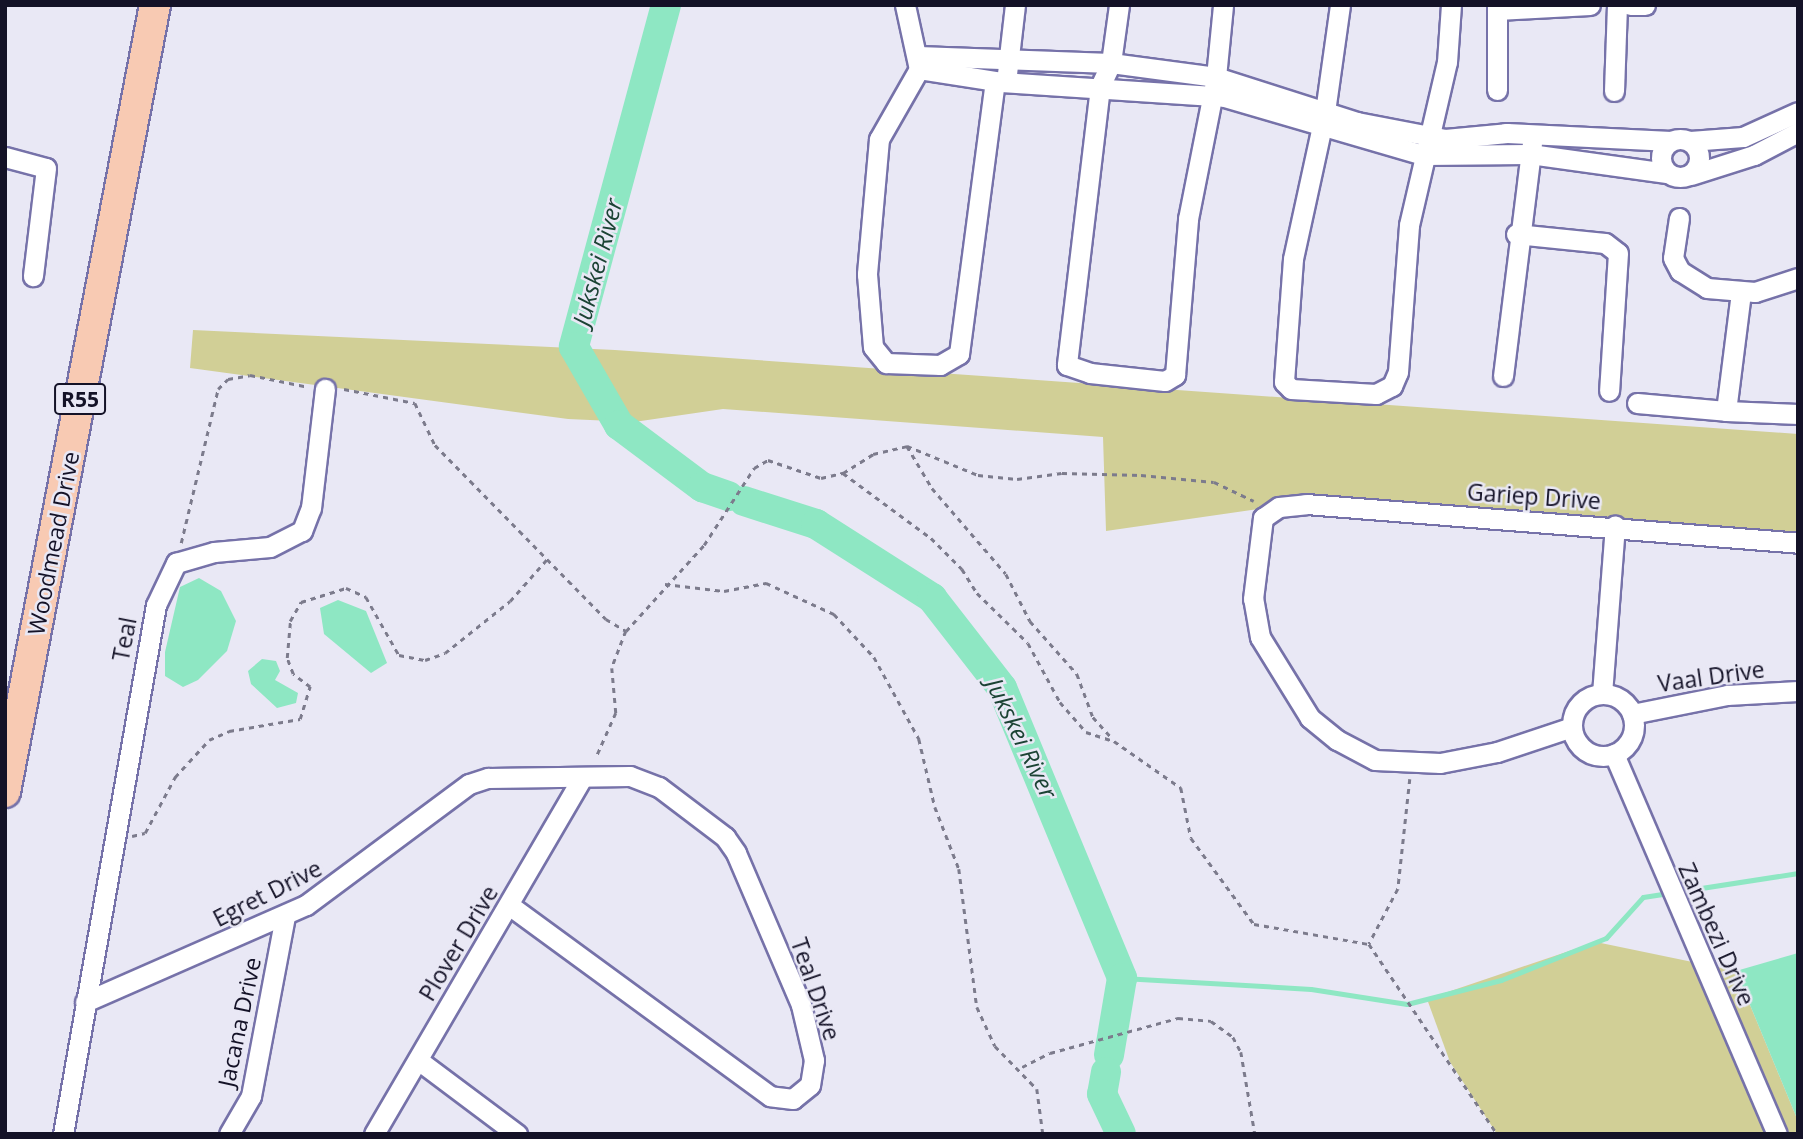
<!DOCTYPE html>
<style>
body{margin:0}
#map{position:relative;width:1803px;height:1139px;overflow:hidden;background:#e9e8f5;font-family:"Open Sans",sans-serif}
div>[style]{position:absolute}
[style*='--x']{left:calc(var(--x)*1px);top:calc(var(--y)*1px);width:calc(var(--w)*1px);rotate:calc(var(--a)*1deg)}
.green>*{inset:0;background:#d1cf96}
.water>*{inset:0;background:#8ee7c3}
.stream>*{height:5px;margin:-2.5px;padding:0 2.5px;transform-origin:2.5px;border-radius:2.5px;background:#8ee7c3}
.river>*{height:30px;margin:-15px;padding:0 15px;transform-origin:15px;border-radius:15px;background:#8ee7c3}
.path>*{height:2.5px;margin-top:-1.25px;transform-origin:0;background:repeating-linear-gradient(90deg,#7c7b8c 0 5px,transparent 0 10px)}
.roads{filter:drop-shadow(2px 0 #7672a9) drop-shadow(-2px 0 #7672a9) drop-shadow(0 2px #7672a9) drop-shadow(0 -2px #7672a9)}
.street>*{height:19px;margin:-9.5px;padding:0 9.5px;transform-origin:9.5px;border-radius:9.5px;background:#fff}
.street>.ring{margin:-9.5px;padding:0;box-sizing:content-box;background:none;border:19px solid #fff;border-radius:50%}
.primary>*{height:30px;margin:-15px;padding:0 15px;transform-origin:15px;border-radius:15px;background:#f8cab3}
span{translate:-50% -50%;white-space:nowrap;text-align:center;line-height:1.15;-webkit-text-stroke:5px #e9e8f5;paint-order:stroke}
.shield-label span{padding:2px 5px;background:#e9e8f5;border:2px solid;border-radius:5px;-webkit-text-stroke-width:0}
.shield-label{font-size:21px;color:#141227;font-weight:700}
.street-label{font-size:23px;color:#141227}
.water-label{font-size:24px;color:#1b4334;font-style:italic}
.frame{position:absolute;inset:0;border:7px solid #141227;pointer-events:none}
</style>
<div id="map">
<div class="green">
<i style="clip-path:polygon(193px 330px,615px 350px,1798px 434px,1798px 543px,1286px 505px,1106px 531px,1103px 437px,723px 409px,634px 422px,568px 419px,190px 368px)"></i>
<i style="clip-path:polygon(1596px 942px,1736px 971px,1798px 1121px,1798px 1134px,1497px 1134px,1450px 1062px,1427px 999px)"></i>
</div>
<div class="water">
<i style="clip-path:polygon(199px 578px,221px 591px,236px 621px,227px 651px,198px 680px,183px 687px,165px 676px,165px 652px,180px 587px)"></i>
<i style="clip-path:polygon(338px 600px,366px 611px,387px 663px,371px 673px,324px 634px,320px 608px)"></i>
<i style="clip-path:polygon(262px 659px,276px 661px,280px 671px,275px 680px,298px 693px,296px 703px,277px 708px,251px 684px,248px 671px)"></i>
<i style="clip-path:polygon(1798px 953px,1798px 1121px,1736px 971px)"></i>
</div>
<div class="stream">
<i style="--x:1122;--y:978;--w:189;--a:3.3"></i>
<i style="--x:1311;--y:989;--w:97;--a:8.9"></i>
<i style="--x:1407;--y:1004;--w:97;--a:-14.3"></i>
<i style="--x:1501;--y:980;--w:113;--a:-21.8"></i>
<i style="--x:1606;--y:938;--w:55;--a:-47.9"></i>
<i style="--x:1643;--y:897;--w:157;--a:-8.8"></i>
</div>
<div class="river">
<i style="--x:666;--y:5;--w:354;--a:105.1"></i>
<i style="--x:574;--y:347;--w:90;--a:60"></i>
<i style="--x:619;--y:425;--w:104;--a:36.8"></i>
<i style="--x:702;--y:487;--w:28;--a:19"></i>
<i style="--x:744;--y:501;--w:76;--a:17.7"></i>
<i style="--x:816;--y:524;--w:138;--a:32.5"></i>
<i style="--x:932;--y:598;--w:114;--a:52.1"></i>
<i style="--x:1002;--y:688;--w:314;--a:67.5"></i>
<i style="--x:1122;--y:978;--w:78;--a:99.6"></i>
<i style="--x:1106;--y:1072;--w:22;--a:100"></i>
<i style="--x:1102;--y:1094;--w:44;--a:64.6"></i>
</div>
<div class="path">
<i style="--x:344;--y:389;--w:72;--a:11.2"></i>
<i style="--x:415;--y:403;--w:47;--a:64.5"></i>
<i style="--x:435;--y:445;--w:244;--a:45.5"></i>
<i style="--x:606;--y:619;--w:23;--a:31"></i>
<i style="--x:626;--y:631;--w:40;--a:111"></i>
<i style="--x:612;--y:668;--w:45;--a:84.9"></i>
<i style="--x:616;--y:713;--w:49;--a:114"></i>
<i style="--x:907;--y:446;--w:49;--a:59.2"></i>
<i style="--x:932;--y:488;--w:113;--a:49.3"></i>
<i style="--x:1006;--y:574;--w:53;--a:62.9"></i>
<i style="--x:1030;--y:621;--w:71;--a:48.4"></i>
<i style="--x:1077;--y:674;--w:46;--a:69.6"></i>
<i style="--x:1093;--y:717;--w:28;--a:48"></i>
<i style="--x:843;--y:473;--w:109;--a:36.5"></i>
<i style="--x:931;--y:538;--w:44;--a:45"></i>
<i style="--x:962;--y:569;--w:28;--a:58"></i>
<i style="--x:977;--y:593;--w:71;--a:44.4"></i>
<i style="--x:1028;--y:643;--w:67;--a:61.5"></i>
<i style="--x:1060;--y:702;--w:40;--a:49"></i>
<i style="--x:1086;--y:732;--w:29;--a:18"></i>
<i style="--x:1114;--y:741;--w:82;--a:35"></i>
<i style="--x:1181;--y:788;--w:51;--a:78.7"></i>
<i style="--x:1191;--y:838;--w:107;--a:53.8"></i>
<i style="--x:1254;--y:924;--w:117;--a:9.9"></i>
<i style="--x:181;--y:543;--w:158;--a:-76.5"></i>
<i style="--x:218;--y:389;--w:14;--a:-45"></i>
<i style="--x:228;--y:379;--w:22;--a:-10"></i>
<i style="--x:250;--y:375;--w:60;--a:11.5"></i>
<i style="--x:665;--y:584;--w:59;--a:6.8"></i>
<i style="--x:724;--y:591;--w:43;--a:-10.8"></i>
<i style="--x:766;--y:583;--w:75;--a:24.5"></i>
<i style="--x:834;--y:614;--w:59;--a:47.1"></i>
<i style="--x:874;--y:657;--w:94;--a:61.2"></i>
<i style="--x:919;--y:739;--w:70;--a:76.8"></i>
<i style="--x:935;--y:807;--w:66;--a:68.8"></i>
<i style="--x:959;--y:869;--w:139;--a:82.6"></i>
<i style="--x:977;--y:1007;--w:43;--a:65.2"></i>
<i style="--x:995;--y:1046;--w:60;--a:45.7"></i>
<i style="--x:1037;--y:1089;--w:45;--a:82.4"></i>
<i style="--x:626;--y:631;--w:116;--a:-47.8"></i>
<i style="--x:704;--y:545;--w:92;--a:-57"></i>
<i style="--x:754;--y:468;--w:16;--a:-30"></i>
<i style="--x:768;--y:460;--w:56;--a:18.8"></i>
<i style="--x:821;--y:478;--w:23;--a:-13"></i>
<i style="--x:843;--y:473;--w:36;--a:-32"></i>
<i style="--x:873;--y:454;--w:35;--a:-13"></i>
<i style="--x:907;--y:446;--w:77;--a:22.2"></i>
<i style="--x:978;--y:475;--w:39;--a:6"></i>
<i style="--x:1017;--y:479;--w:45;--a:-7.6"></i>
<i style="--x:1062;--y:473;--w:79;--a:1.5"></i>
<i style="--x:1141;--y:475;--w:73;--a:5.5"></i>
<i style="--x:1214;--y:482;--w:44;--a:25.4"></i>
<i style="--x:1410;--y:779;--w:111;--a:96.2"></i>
<i style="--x:1398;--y:889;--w:62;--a:117.8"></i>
<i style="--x:1369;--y:944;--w:229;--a:56"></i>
<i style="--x:132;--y:836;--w:13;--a:-13"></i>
<i style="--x:145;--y:833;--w:64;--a:-61.8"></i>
<i style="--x:175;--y:777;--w:50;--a:-47.4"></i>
<i style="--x:209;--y:740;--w:22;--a:-24"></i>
<i style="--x:229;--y:731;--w:72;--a:-9.6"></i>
<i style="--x:300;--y:719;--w:34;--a:-73"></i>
<i style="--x:310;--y:687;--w:21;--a:-143"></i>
<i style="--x:293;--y:674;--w:17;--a:-111"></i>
<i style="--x:287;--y:658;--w:37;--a:-85"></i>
<i style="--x:290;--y:621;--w:22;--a:-60"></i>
<i style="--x:301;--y:602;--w:47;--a:-17.3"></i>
<i style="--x:346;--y:588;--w:22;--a:24"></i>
<i style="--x:366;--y:597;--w:67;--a:60.4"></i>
<i style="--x:399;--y:655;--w:26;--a:11"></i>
<i style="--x:425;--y:660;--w:21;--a:-19"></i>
<i style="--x:445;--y:653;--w:83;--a:-38.7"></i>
<i style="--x:510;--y:601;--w:57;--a:-48.5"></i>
<i style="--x:1022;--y:1067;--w:31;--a:-27"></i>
<i style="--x:1050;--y:1053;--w:133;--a:-15.3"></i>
<i style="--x:1178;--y:1018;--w:33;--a:5"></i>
<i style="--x:1211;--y:1021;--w:27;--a:36"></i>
<i style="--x:1233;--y:1037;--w:17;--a:62"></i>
<i style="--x:1241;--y:1052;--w:83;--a:80.3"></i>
</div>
<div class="roads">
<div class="street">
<i style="--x:905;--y:5;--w:66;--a:77.7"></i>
<i style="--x:919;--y:69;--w:81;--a:119.7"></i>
<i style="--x:879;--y:139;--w:136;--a:95.1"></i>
<i style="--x:867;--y:274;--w:73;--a:85.3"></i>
<i style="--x:873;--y:347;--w:21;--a:51"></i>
<i style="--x:886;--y:363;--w:54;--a:2.1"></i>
<i style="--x:940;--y:365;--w:22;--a:-30"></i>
<i style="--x:959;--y:354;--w:275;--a:-82.5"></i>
<i style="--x:1119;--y:5;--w:59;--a:97.9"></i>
<i style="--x:1111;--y:63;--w:26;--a:115"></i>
<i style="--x:1100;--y:87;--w:280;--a:96.8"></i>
<i style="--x:1067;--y:365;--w:24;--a:19"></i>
<i style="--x:1090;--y:373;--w:75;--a:6.1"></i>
<i style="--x:1165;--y:381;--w:12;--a:-31"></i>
<i style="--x:1175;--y:375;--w:157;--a:-85.2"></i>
<i style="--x:1188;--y:219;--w:145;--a:-78.8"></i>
<i style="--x:1216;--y:77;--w:72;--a:-84.4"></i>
<i style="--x:1340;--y:5;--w:108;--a:98"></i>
<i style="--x:1325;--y:112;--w:150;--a:102.3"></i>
<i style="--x:1293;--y:259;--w:123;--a:94.2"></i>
<i style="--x:1284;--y:382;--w:10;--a:45"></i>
<i style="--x:1291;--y:389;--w:85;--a:3.4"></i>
<i style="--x:1376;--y:394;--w:18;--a:-27"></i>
<i style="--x:1392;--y:386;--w:15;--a:-67"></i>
<i style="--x:1398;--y:372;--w:147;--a:-85.7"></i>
<i style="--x:1409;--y:225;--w:167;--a:-76.9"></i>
<i style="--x:1447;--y:62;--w:57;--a:-86"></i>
<i style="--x:1497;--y:5;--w:85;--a:90"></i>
<i style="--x:1630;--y:5;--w:15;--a:0"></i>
<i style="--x:1497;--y:10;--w:93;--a:-3.1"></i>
<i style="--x:918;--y:56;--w:193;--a:2.1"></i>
<i style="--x:1111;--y:63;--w:106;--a:7.6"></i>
<i style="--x:1216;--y:77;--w:148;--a:17.7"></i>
<i style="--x:1357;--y:122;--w:90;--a:10.9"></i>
<i style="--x:1445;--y:139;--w:62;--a:-5.5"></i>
<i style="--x:1507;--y:133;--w:164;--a:2.8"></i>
<i style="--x:919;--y:69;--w:83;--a:9"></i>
<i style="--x:1001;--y:82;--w:224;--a:3.8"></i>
<i style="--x:1224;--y:97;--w:208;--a:16.2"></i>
<i style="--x:1424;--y:155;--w:106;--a:-0.5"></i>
<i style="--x:1530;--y:154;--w:138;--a:7.9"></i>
<i style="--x:1007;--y:74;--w:69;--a:-83.4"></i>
<i style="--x:1614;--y:91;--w:86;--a:-88"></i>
<i class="ring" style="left:1661px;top:139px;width:19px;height:19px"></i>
<i style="--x:1690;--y:141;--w:53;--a:-4.3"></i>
<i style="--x:1743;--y:137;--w:60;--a:-24.4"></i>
<i style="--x:5;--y:157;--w:42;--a:15"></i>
<i style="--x:46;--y:168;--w:109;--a:96.9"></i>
<i style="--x:1691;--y:175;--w:66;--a:-17.6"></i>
<i style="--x:1754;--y:155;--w:50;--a:-27.6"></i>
<i style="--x:1679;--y:218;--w:40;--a:98.5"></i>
<i style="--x:1673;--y:258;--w:15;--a:62"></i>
<i style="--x:1680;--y:271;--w:32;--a:32"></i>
<i style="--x:1707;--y:288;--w:48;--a:4.8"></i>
<i style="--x:1755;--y:292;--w:45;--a:-18"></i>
<i style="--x:1516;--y:234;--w:89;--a:5.8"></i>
<i style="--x:1605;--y:243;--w:16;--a:38"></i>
<i style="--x:1618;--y:253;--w:138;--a:93.7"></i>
<i style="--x:1503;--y:376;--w:235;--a:-82.9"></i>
<i style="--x:1637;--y:403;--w:89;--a:5.1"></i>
<i style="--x:1726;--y:411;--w:120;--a:-82.8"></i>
<i style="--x:1726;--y:411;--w:72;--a:2.4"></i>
<i style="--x:1602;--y:694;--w:169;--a:-85.6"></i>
<i class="ring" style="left:1572px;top:694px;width:43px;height:43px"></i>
<i style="--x:1632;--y:714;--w:97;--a:-11.3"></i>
<i style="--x:1727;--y:695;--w:71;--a:-3.2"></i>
<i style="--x:1572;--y:727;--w:79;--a:161.6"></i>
<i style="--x:1497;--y:752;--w:58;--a:169.1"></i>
<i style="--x:1440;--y:763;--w:65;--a:-177.4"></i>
<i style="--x:1375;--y:760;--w:43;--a:-152.2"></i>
<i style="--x:1337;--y:740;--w:35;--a:-141"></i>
<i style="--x:1310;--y:718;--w:95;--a:-121.7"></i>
<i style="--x:1260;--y:637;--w:39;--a:-100"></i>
<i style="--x:1253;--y:599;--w:82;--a:-83"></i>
<i style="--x:1263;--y:518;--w:19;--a:-35"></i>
<i style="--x:1279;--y:507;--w:27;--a:-6"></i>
<i style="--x:1306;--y:504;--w:494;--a:4.5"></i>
<i style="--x:1614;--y:754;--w:413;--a:66.8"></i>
<i style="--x:85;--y:1002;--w:241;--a:-23.7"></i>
<i style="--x:306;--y:905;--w:203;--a:-36.6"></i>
<i style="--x:469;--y:784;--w:20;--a:-18"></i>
<i style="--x:488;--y:778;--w:142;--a:-0.8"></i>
<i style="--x:630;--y:776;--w:31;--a:21"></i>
<i style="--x:659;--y:787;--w:83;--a:37.1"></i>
<i style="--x:725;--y:837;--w:19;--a:55"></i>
<i style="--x:736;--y:853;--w:165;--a:66.8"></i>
<i style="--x:801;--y:1005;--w:57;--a:76.7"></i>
<i style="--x:814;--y:1060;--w:25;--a:99"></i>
<i style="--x:810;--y:1085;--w:22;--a:141"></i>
<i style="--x:793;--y:1099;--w:23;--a:-173"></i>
<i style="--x:770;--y:1096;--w:323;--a:-143.8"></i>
<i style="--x:418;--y:1060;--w:124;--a:36.8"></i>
<i style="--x:63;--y:1134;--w:537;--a:-80.03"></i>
<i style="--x:156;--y:605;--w:47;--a:-64.5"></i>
<i style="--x:176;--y:563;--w:40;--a:-16"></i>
<i style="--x:214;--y:552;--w:56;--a:-5.1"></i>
<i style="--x:270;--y:547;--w:36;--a:-27"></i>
<i style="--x:302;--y:531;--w:25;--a:-69"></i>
<i style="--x:311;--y:508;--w:120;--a:-83.3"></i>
<i style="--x:229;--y:1134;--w:44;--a:-59.9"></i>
<i style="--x:251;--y:1096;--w:183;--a:-79.3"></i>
<i style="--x:374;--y:1134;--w:412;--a:-59.7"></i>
</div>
<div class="primary">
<i style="--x:5;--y:792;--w:801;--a:-79.21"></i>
</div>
</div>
<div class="shield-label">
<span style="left:80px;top:399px">R55</span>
</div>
<div class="street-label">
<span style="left:1534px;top:496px;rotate:4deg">Gariep Drive</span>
<span style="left:53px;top:543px;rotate:-79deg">Woodmead Drive</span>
<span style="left:124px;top:639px;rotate:-79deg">Teal</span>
<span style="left:1711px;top:676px;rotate:-8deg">Vaal Drive</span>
<span style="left:267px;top:893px;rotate:-27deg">Egret Drive</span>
<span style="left:1717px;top:934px;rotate:66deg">Zambezi Drive</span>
<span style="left:458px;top:943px;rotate:-59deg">Plover Drive</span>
<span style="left:816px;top:989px;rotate:71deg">Teal Drive</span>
<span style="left:239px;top:1022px;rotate:-78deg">Jacana Drive</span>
</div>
<div class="water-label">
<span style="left:597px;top:262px;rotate:-75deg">Jukskei River</span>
<span style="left:1022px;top:738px;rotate:64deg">Jukskei River</span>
</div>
<div class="frame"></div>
</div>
